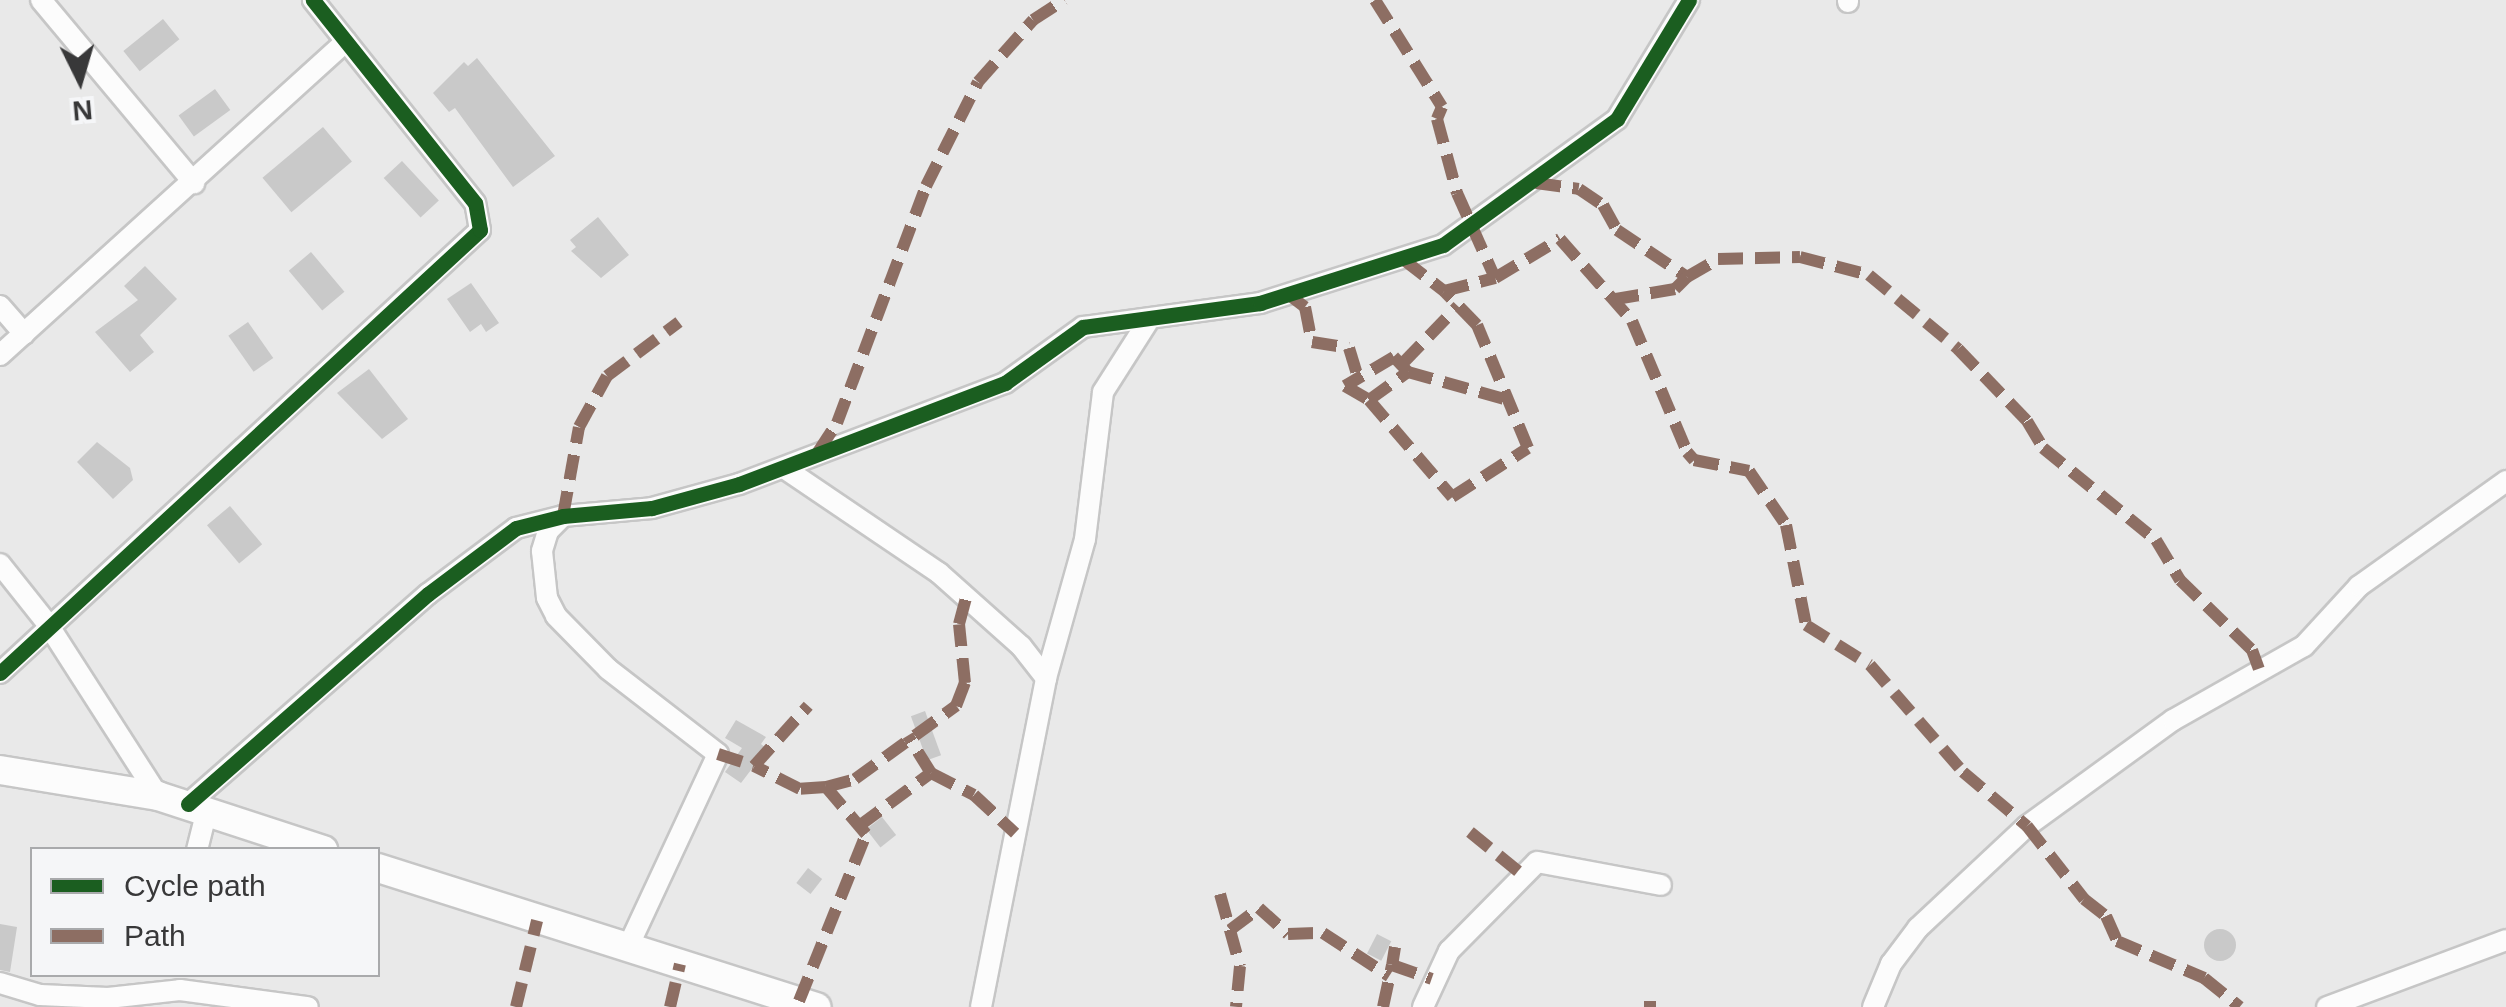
<!DOCTYPE html>
<style>
body{margin:0}
#map{position:relative;width:2506px;height:1007px;overflow:hidden;background:#e9e9e9;font-family:Helvetica,sans-serif}
div>[style]{position:absolute}
[style*='--x']{left:calc(var(--x)*1px);top:calc(var(--y)*1px);width:calc(var(--w)*1px);rotate:calc(var(--a)*1deg)}
.building>*{inset:0;background:#c9c9c9;transform-origin:0 0}
.round{border-radius:50%}
.roads{filter:drop-shadow(2px 0 #c6c6c6) drop-shadow(-2px 0 #c6c6c6) drop-shadow(0 2px #c6c6c6) drop-shadow(0 -2px #c6c6c6)}
.street>*{height:20px;margin:-10px;padding:0 10px;transform-origin:10px;border-radius:10px;background:#fcfcfc}
.secondary>*{height:28px;margin:-14px;padding:0 14px;transform-origin:14px;border-radius:14px;background:#fcfcfc}
.quiet>*{height:12px;margin-top:-6px;transform-origin:0;background:repeating-linear-gradient(90deg,#8d6e63 0 25px,transparent 0 37px)}
.cycleway>*{height:15px;margin:-7.5px;padding:0 7.5px;transform-origin:7.5px;border-radius:7.5px;background:#1b5e20}
span{translate:-50% -50%;white-space:nowrap;text-align:center;line-height:1.15;-webkit-text-stroke:8px #f5f6f8;paint-order:stroke}
.legend{position:absolute;left:30px;top:847px;width:350px;height:130px;box-sizing:border-box;background:#f5f6f8;border:2px solid #a9aaac;margin:0;padding:12px 18px;list-style:none;font-size:30px;color:#383839}
.legend li{display:flex;align-items:center;gap:20px;height:50px}
.legend b{width:50px;border:2px solid #a9aaac}
.north{position:absolute;left:30px;top:30px;width:100px;height:100px;-webkit-text-stroke:8px #f5f6f8;paint-order:stroke;rotate:175deg;font-size:28px;font-weight:700;line-height:40px;text-align:center;color:#383839}
.north::after{content:'';display:block;margin:auto;width:35px;height:45px;background:#383839;clip-path:polygon(50% 0,100% 100%,50% 72%,0 100%)}
</style>
<div id="map">
<div class="building">
<i style="left:163px;top:19px;width:26px;height:51px;rotate:51deg"></i>
<i style="clip-path:polygon(477px 58px,555px 156px,513px 187px,455px 108px,449px 112px,433px 93px,464px 62px,468px 66px)"></i>
<i style="left:215px;top:89px;width:26px;height:45px;rotate:54deg"></i>
<i style="left:323px;top:127px;width:45px;height:79px;rotate:50deg"></i>
<i style="left:402px;top:161px;width:54px;height:25px;rotate:47deg"></i>
<i style="clip-path:polygon(598px 217px,629px 255px,601px 278px,571px 251px,576px 247px,570px 240px)"></i>
<i style="left:311px;top:252px;width:52px;height:29px;rotate:50deg"></i>
<i style="clip-path:polygon(145px 266px,177px 299px,140px 335px,154px 352px,130px 372px,95px 332px,138px 300px,124px 286px)"></i>
<i style="clip-path:polygon(471px 283px,499px 323px,486px 332px,481px 324px,470px 332px,447px 299px)"></i>
<i style="left:248px;top:322px;width:44px;height:24px;rotate:55deg"></i>
<i style="clip-path:polygon(369px 369px,408px 419px,382px 439px,337px 393px)"></i>
<i style="clip-path:polygon(97px 442px,130px 468px,133px 480px,113px 499px,77px 462px)"></i>
<i style="left:230px;top:506px;width:50px;height:30px;rotate:50deg"></i>
<i style="left:925px;top:711px;width:47px;height:15px;rotate:70deg"></i>
<i style="clip-path:polygon(736px 720px,766px 737px,761px 744px,767px 749px,741px 783px,725px 772px,742px 748px,725px 738px)"></i>
<i style="left:882px;top:817px;width:23px;height:20px;rotate:52deg"></i>
<i style="left:808px;top:868px;width:18px;height:19px;rotate:38deg"></i>
<i style="clip-path:polygon(0 924px,17px 927px,10px 972px,0 970px)"></i>
<i class="round" style="left:2204px;top:929px;width:32px;height:32px"></i>
<i style="left:1377px;top:934px;width:16px;height:22px;rotate:27deg"></i>
</div>
<div class="roads">
<div class="street">
<i style="--x:41;--y:0;--w:239;--a:50.1"></i>
<i style="--x:1848;--y:0;--w:2;--a:90"></i>
<i style="--x:0;--y:306;--w:37;--a:49"></i>
<i style="--x:0;--y:355;--w:467;--a:-42.2"></i>
<i style="--x:784;--y:468;--w:187;--a:34.1"></i>
<i style="--x:939;--y:573;--w:110;--a:41.7"></i>
<i style="--x:1021;--y:646;--w:41;--a:52"></i>
<i style="--x:563;--y:516;--w:21;--a:135"></i>
<i style="--x:548;--y:531;--w:21;--a:107"></i>
<i style="--x:542;--y:551;--w:47;--a:83.9"></i>
<i style="--x:547;--y:598;--w:20;--a:63"></i>
<i style="--x:556;--y:616;--w:74;--a:45.5"></i>
<i style="--x:608;--y:669;--w:139;--a:37.7"></i>
<i style="--x:718;--y:754;--w:213;--a:115"></i>
<i style="--x:0;--y:564;--w:75;--a:51.5"></i>
<i style="--x:47;--y:623;--w:206;--a:57.3"></i>
<i style="--x:0;--y:673;--w:653;--a:-42.7"></i>
<i style="--x:480;--y:230;--w:27;--a:-100"></i>
<i style="--x:475;--y:203;--w:260;--a:-128.6"></i>
<i style="--x:188;--y:804;--w:319;--a:-41.2"></i>
<i style="--x:428;--y:594;--w:110;--a:-36.9"></i>
<i style="--x:516;--y:528;--w:49;--a:-14.3"></i>
<i style="--x:563;--y:516;--w:89;--a:-5.1"></i>
<i style="--x:652;--y:508;--w:90;--a:-15.4"></i>
<i style="--x:739;--y:484;--w:285;--a:-20.8"></i>
<i style="--x:1005;--y:383;--w:96;--a:-35.7"></i>
<i style="--x:1083;--y:327;--w:179;--a:-7.7"></i>
<i style="--x:1260;--y:303;--w:192;--a:-17.6"></i>
<i style="--x:1443;--y:245;--w:215;--a:-35.9"></i>
<i style="--x:1617;--y:119;--w:139;--a:-58.8"></i>
<i style="--x:197;--y:850;--w:41;--a:-76"></i>
<i style="--x:0;--y:983;--w:42;--a:16.7"></i>
<i style="--x:40;--y:995;--w:68;--a:2.5"></i>
<i style="--x:108;--y:998;--w:72;--a:-6.3"></i>
<i style="--x:180;--y:990;--w:129;--a:7.6"></i>
<i style="--x:981;--y:1007;--w:335;--a:-78.8"></i>
<i style="--x:1046;--y:678;--w:144;--a:-74.3"></i>
<i style="--x:1085;--y:539;--w:148;--a:-83"></i>
<i style="--x:1103;--y:392;--w:82;--a:-57.5"></i>
<i style="--x:1423;--y:1007;--w:62;--a:-65.1"></i>
<i style="--x:1449;--y:951;--w:125;--a:-45.3"></i>
<i style="--x:1537;--y:862;--w:126;--a:10.5"></i>
<i style="--x:1873;--y:1007;--w:47;--a:-67.3"></i>
<i style="--x:1891;--y:964;--w:45;--a:-53.1"></i>
<i style="--x:1918;--y:928;--w:149;--a:-43.1"></i>
<i style="--x:2027;--y:826;--w:180;--a:-36"></i>
<i style="--x:2173;--y:720;--w:150;--a:-29.5"></i>
<i style="--x:2304;--y:646;--w:81;--a:-47.5"></i>
<i style="--x:2359;--y:586;--w:181;--a:-35.5"></i>
<i style="--x:2327;--y:1007;--w:191;--a:-20.5"></i>
</div>
<div class="secondary">
<i style="--x:0;--y:770;--w:160;--a:9.3"></i>
<i style="--x:158;--y:796;--w:174;--a:18.1"></i>
<i style="--x:378;--y:868;--w:460;--a:17.6"></i>
</div>
</div>
<div class="quiet">
<i style="--x:1375;--y:0;--w:126;--a:57.9"></i>
<i style="--x:1442;--y:107;--w:13;--a:113"></i>
<i style="--x:1437;--y:119;--w:77;--a:74.9"></i>
<i style="--x:1457;--y:193;--w:93;--a:65.9"></i>
<i style="--x:1495;--y:278;--w:76;--a:-31"></i>
<i style="--x:1560;--y:239;--w:109;--a:48.7"></i>
<i style="--x:1632;--y:321;--w:142;--a:67.2"></i>
<i style="--x:1687;--y:452;--w:11;--a:49"></i>
<i style="--x:1694;--y:460;--w:56;--a:11.3"></i>
<i style="--x:1749;--y:471;--w:65;--a:55.6"></i>
<i style="--x:1786;--y:525;--w:102;--a:78.7"></i>
<i style="--x:1806;--y:625;--w:75;--a:32"></i>
<i style="--x:1870;--y:665;--w:142;--a:49"></i>
<i style="--x:1963;--y:772;--w:84;--a:40.2"></i>
<i style="--x:2027;--y:826;--w:93;--a:52"></i>
<i style="--x:2084;--y:899;--w:28;--a:38"></i>
<i style="--x:2106;--y:916;--w:27;--a:66"></i>
<i style="--x:2117;--y:941;--w:95;--a:23"></i>
<i style="--x:2204;--y:978;--w:46;--a:38.9"></i>
<i style="--x:1536;--y:183;--w:43;--a:7.9"></i>
<i style="--x:1579;--y:189;--w:29;--a:34"></i>
<i style="--x:1603;--y:205;--w:29;--a:61"></i>
<i style="--x:1617;--y:230;--w:84;--a:33.9"></i>
<i style="--x:1687;--y:277;--w:17;--a:135"></i>
<i style="--x:1675;--y:289;--w:60;--a:170.4"></i>
<i style="--x:1404;--y:260;--w:51;--a:37.8"></i>
<i style="--x:1444;--y:291;--w:53;--a:-14.3"></i>
<i style="--x:1687;--y:277;--w:36;--a:-30"></i>
<i style="--x:1718;--y:259;--w:82;--a:-1.4"></i>
<i style="--x:1800;--y:257;--w:71;--a:14.6"></i>
<i style="--x:1869;--y:275;--w:116;--a:39.7"></i>
<i style="--x:1958;--y:349;--w:100;--a:46.2"></i>
<i style="--x:2027;--y:421;--w:31;--a:59"></i>
<i style="--x:2043;--y:448;--w:146;--a:39.2"></i>
<i style="--x:2156;--y:540;--w:47;--a:59"></i>
<i style="--x:2180;--y:580;--w:100;--a:44.2"></i>
<i style="--x:2252;--y:650;--w:20;--a:70"></i>
<i style="--x:1289;--y:295;--w:20;--a:37"></i>
<i style="--x:1305;--y:307;--w:36;--a:79"></i>
<i style="--x:1312;--y:342;--w:37;--a:9"></i>
<i style="--x:1349;--y:348;--w:34;--a:73"></i>
<i style="--x:1403;--y:363;--w:79;--a:-46"></i>
<i style="--x:1408;--y:372;--w:21;--a:-133"></i>
<i style="--x:1394;--y:357;--w:57;--a:149.4"></i>
<i style="--x:1345;--y:386;--w:28;--a:30"></i>
<i style="--x:1369;--y:400;--w:128;--a:49.4"></i>
<i style="--x:1452;--y:497;--w:90;--a:-32.8"></i>
<i style="--x:1528;--y:448;--w:133;--a:-112.5"></i>
<i style="--x:1477;--y:325;--w:47;--a:-134.1"></i>
<i style="--x:1369;--y:400;--w:48;--a:-35.7"></i>
<i style="--x:1408;--y:372;--w:100;--a:15.7"></i>
<i style="--x:818;--y:452;--w:35;--a:-57"></i>
<i style="--x:837;--y:423;--w:253;--a:-69.4"></i>
<i style="--x:926;--y:186;--w:116;--a:-63.4"></i>
<i style="--x:978;--y:82;--w:83;--a:-48.4"></i>
<i style="--x:1033;--y:20;--w:37;--a:-33"></i>
<i style="--x:563;--y:516;--w:90;--a:-79.8"></i>
<i style="--x:579;--y:427;--w:58;--a:-61.2"></i>
<i style="--x:607;--y:376;--w:90;--a:-36.9"></i>
<i style="--x:718;--y:754;--w:38;--a:18"></i>
<i style="--x:931;--y:773;--w:48;--a:27.1"></i>
<i style="--x:974;--y:795;--w:56;--a:42.8"></i>
<i style="--x:826;--y:787;--w:30;--a:-15"></i>
<i style="--x:855;--y:779;--w:125;--a:-35.9"></i>
<i style="--x:956;--y:706;--w:25;--a:-69"></i>
<i style="--x:965;--y:683;--w:59;--a:-95.8"></i>
<i style="--x:959;--y:624;--w:28;--a:-75"></i>
<i style="--x:859;--y:826;--w:89;--a:-36.4"></i>
<i style="--x:931;--y:773;--w:44;--a:-121.9"></i>
<i style="--x:1470;--y:832;--w:70;--a:39.2"></i>
<i style="--x:1220;--y:894;--w:75;--a:74.5"></i>
<i style="--x:1240;--y:966;--w:41;--a:95.6"></i>
<i style="--x:1230;--y:930;--w:36;--a:-37"></i>
<i style="--x:1259;--y:908;--w:39;--a:42"></i>
<i style="--x:1288;--y:934;--w:35;--a:-2"></i>
<i style="--x:1323;--y:933;--w:79;--a:33.1"></i>
<i style="--x:1395;--y:947;--w:18;--a:99"></i>
<i style="--x:1392;--y:965;--w:42;--a:19.3"></i>
<i style="--x:799;--y:1001;--w:180;--a:-68.1"></i>
<i style="--x:866;--y:834;--w:62;--a:-130.4"></i>
<i style="--x:826;--y:787;--w:26;--a:176"></i>
<i style="--x:800;--y:789;--w:51;--a:-153.4"></i>
<i style="--x:754;--y:766;--w:81;--a:-48"></i>
<i style="--x:516;--y:1007;--w:89;--a:-76.3"></i>
<i style="--x:670;--y:1007;--w:44;--a:-76.9"></i>
<i style="--x:1383;--y:1007;--w:43;--a:-77.9"></i>
<i style="--x:1650;--y:1007;--w:6;--a:-90"></i>
</div>
<div class="cycleway">
<i style="--x:0;--y:673;--w:653;--a:-42.7"></i>
<i style="--x:480;--y:230;--w:27;--a:-100"></i>
<i style="--x:475;--y:203;--w:260;--a:-128.6"></i>
<i style="--x:188;--y:804;--w:319;--a:-41.2"></i>
<i style="--x:428;--y:594;--w:110;--a:-36.9"></i>
<i style="--x:516;--y:528;--w:49;--a:-14.3"></i>
<i style="--x:563;--y:516;--w:89;--a:-5.1"></i>
<i style="--x:652;--y:508;--w:90;--a:-15.4"></i>
<i style="--x:739;--y:484;--w:285;--a:-20.8"></i>
<i style="--x:1005;--y:383;--w:96;--a:-35.7"></i>
<i style="--x:1083;--y:327;--w:179;--a:-7.7"></i>
<i style="--x:1260;--y:303;--w:192;--a:-17.6"></i>
<i style="--x:1443;--y:245;--w:215;--a:-35.9"></i>
<i style="--x:1617;--y:119;--w:139;--a:-58.8"></i>
</div>
<ul class="legend">
<li><b style="height:12px;background:#1b5e20"></b>Cycle path</li>
<li><b style="height:12px;background:#8d6e63"></b>Path</li>
</ul>
<div class="north">N</div>
</div>
